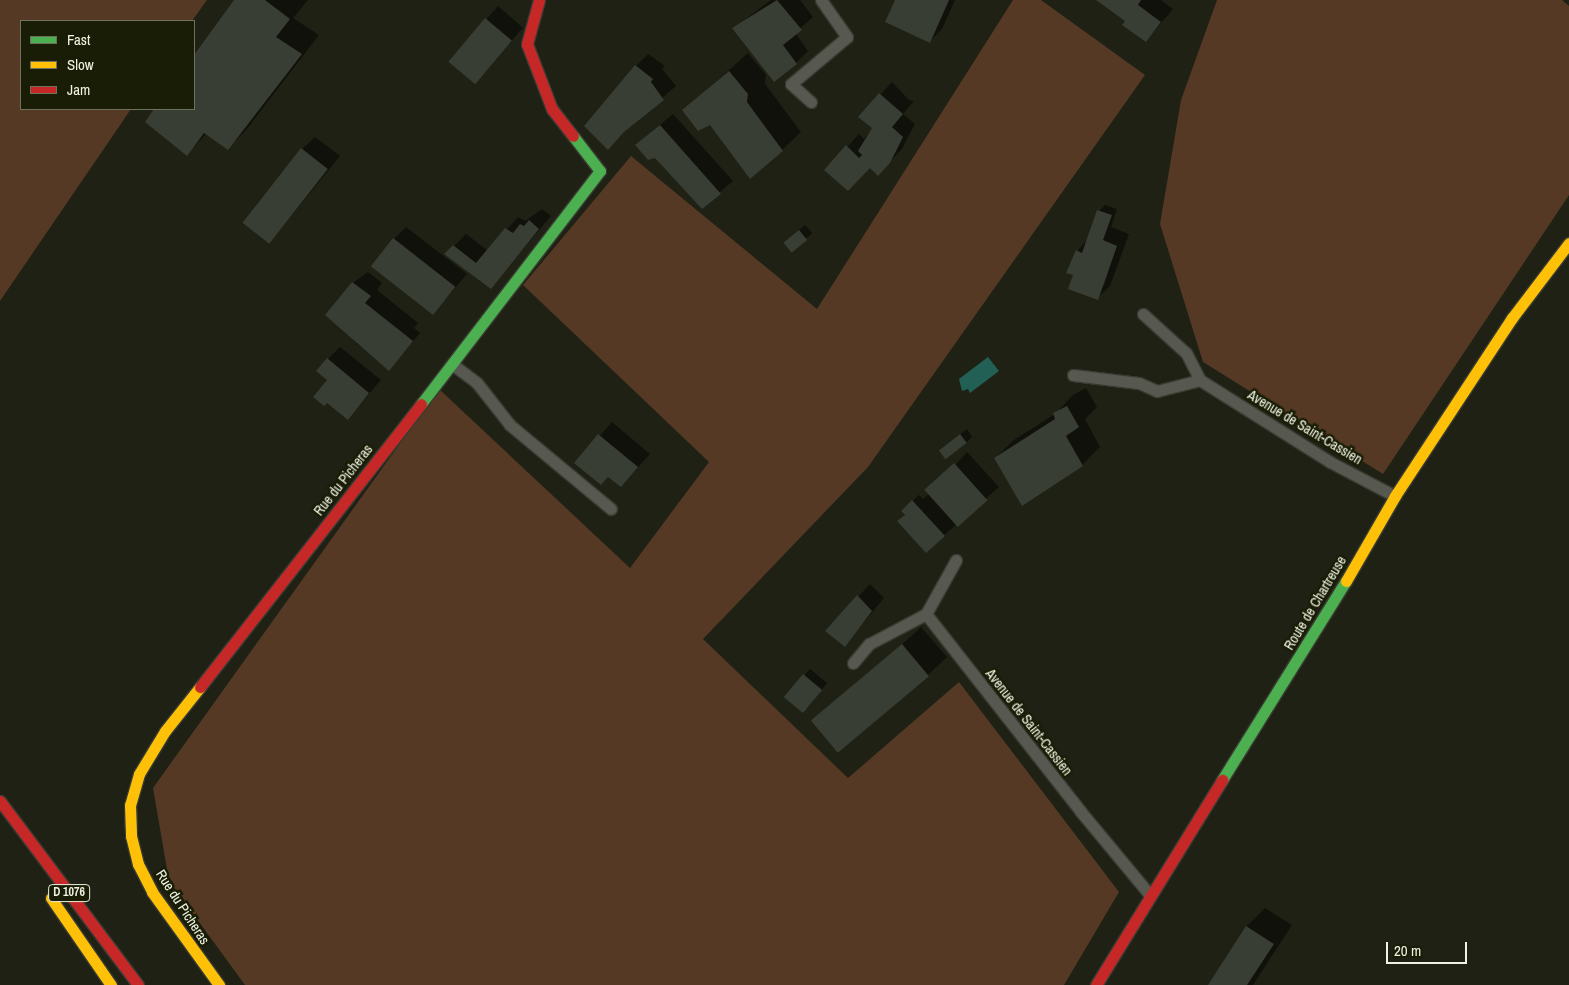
<!DOCTYPE html>
<style>
body{margin:0}
#map{position:relative;width:1569px;height:985px;overflow:hidden;background:#1e2114;font-family:"Archivo Narrow",sans-serif}
div>[style]{position:absolute}
[style*='--x']{left:calc(var(--x)*1px);top:calc(var(--y)*1px);width:calc(var(--w)*1px);rotate:calc(var(--a)*1deg)}
.green>*{inset:0;background:#553924}
.water>*{inset:0;background:#226056}
.shadow>*{inset:0;background:#0007;transform-origin:0 0}
.building>*{inset:0;background:#393e34;transform-origin:0 0}
.roads{filter:drop-shadow(1px 0 #3a3c33) drop-shadow(-1px 0 #3a3c33) drop-shadow(0 1px #3a3c33) drop-shadow(0 -1px #3a3c33)}
.lane>*{height:11px;margin:-5.5px;padding:0 5.5px;transform-origin:5.5px;border-radius:5.5px;background:#575950}
.fast>*{height:11px;margin:-5.5px;padding:0 5.5px;transform-origin:5.5px;border-radius:5.5px;background:#4caf50}
.slow>*{height:11px;margin:-5.5px;padding:0 5.5px;transform-origin:5.5px;border-radius:5.5px;background:#ffc107}
.jam>*{height:11px;margin:-5.5px;padding:0 5.5px;transform-origin:5.5px;border-radius:5.5px;background:#c62828}
span{translate:-50% -50%;white-space:nowrap;text-align:center;line-height:1.15;-webkit-text-stroke:5px #191d05;paint-order:stroke}
.shield-label span{padding:1px 4px;background:#191d05;border:1px solid;border-radius:4px;-webkit-text-stroke-width:0}
.shield-label{font-size:12px;color:#eef2e2;font-weight:700}
.street-label{font-size:14px;color:#eef2e2}
.legend{position:absolute;left:20px;top:20px;width:175px;height:90px;box-sizing:border-box;background:#191d05;border:1px solid #6e725d;margin:0;padding:6px 9px;list-style:none;font-size:15px;color:#eef2e2}
.legend li{display:flex;align-items:center;gap:10px;height:25px}
.legend b{width:25px;border:1px solid #6e725d}
.scale{position:absolute;left:1386px;top:942px;width:81px;height:22px;box-sizing:border-box;border:2px solid #eef2e2;border-top:0;padding-left:6px;font-size:15px;line-height:18px;white-space:nowrap;color:#eef2e2;-webkit-text-stroke:4px #191d05;paint-order:stroke}
</style>
<div id="map">
<div class="green">
<i style="clip-path:polygon(0 0,207px 0,192px 21px,21px 21px,21px 109px,131px 109px,0 301px)"></i>
<i style="clip-path:polygon(1013px 0,1041px 0,1145px 75px,868px 467px,703px 639px,848px 778px,959px 682px,1119px 892px,1064px 985px,245px 985px,169px 881px,153px 788px,439px 389px,630px 568px,709px 462px,523px 285px,631px 156px,817px 309px)"></i>
<i style="clip-path:polygon(1217px 0,1562px 0,1569px 6px,1569px 195px,1383px 474px,1203px 362px,1160px 224px,1181px 100px)"></i>
</div>
<div class="water">
<i style="clip-path:polygon(988px 357px,999px 371px,970px 393px,968px 389px,962px 391px,959px 379px)"></i>
</div>
<div class="shadow">
<i style="clip-path:polygon(236px 0,308px 0,293px 18px,319px 35px,246px 130px,227px 149px,207px 133px,187px 154px,146px 122px,156px 109px,194px 109px,194px 57px)"></i>
<i style="clip-path:polygon(771px 0,800px 0,813px 17px,795px 33px,808px 51px,796px 63px,734px 28px)"></i>
<i style="clip-path:polygon(896px 0,955px 0,942px 29px,930px 41px)"></i>
<i style="clip-path:polygon(1099px 0,1161px 0,1173px 9px,1146px 41px,1126px 20px)"></i>
<i style="left:498px;top:6px;width:33px;height:73px;rotate:41deg"></i>
<i style="clip-path:polygon(748px 53px,766px 75px,765px 84px,801px 132px,782px 150px,684px 110px)"></i>
<i style="clip-path:polygon(648px 54px,665px 66px,662px 69px,676px 86px,628px 127px,636px 66px)"></i>
<i style="clip-path:polygon(892px 82px,909px 100px,914px 101px,903px 114px,915px 124px,902px 149px,878px 174px,870px 167px,826px 170px,859px 134px,864px 139px,873px 128px,860px 117px)"></i>
<i style="clip-path:polygon(673px 114px,733px 181px,702px 207px,656px 156px,636px 145px)"></i>
<i style="clip-path:polygon(315px 137px,340px 156px,270px 242px,302px 149px)"></i>
<i style="clip-path:polygon(evenodd,1105px 205px,1117px 209px,1111px 227px,1129px 234px,1110px 286px,1097px 298px,1074px 274px,1077px 251px,1089px 238px,1099px 211px,1105px 205px,1118px 240px,1104px 285px,1102px 285px,1118px 240px)"></i>
<i style="clip-path:polygon(542px 209px,551px 216px,491px 287px,446px 254px,466px 234px,488px 251px,518px 217px,525px 221px)"></i>
<i style="left:805px;top:225px;width:11px;height:26px;rotate:49deg"></i>
<i style="clip-path:polygon(406px 227px,467px 274px,433px 313px,394px 239px)"></i>
<i style="clip-path:polygon(368px 272px,382px 283px,377px 290px,418px 323px,414px 328px,420px 333px,389px 369px,356px 343px,362px 336px,327px 315px,353px 283px)"></i>
<i style="clip-path:polygon(340px 347px,381px 380px,348px 418px,328px 401px,328px 359px)"></i>
<i style="clip-path:polygon(1086px 388px,1097px 407px,1085px 419px,1100px 447px,1082px 465px,995px 458px,1014px 440px,1055px 414px,1073px 395px)"></i>
<i style="clip-path:polygon(612px 422px,650px 454px,621px 486px,609px 476px,576px 463px)"></i>
<i style="clip-path:polygon(967px 429px,972px 437px,967px 442px,939px 450px)"></i>
<i style="clip-path:polygon(967px 452px,999px 487px,926px 551px,902px 511px,919px 495px,923px 499px,929px 494px)"></i>
<i style="clip-path:polygon(870px 584px,884px 598px,844px 646px,827px 631px)"></i>
<i style="clip-path:polygon(921px 627px,947px 657px,928px 675px,859px 734px,816px 724px)"></i>
<i style="clip-path:polygon(810px 669px,827px 683px,809px 706px,786px 697px)"></i>
<i style="clip-path:polygon(1265px 908px,1292px 925px,1253px 985px,1209px 985px,1247px 926px)"></i>
</div>
<div class="building">
<i style="clip-path:polygon(234px 0,265px 0,290px 19px,276px 37px,302px 54px,228px 150px,204px 133px,187px 156px,145px 122px,154px 109px,194px 109px,194px 55px)"></i>
<i style="clip-path:polygon(777px 0,802px 30px,783px 45px,797px 64px,774px 82px,732px 28px)"></i>
<i style="clip-path:polygon(895px 0,949px 0,930px 43px,885px 22px)"></i>
<i style="clip-path:polygon(1096px 0,1141px 0,1138px 5px,1161px 22px,1146px 42px,1122px 25px,1125px 21px)"></i>
<i style="left:485px;top:18px;width:35px;height:57px;rotate:40deg"></i>
<i style="clip-path:polygon(635px 65px,653px 79px,651px 82px,664px 100px,624px 132px,608px 150px,584px 126px)"></i>
<i style="clip-path:polygon(729px 71px,748px 94px,747px 102px,783px 151px,750px 179px,710px 125px,698px 131px,682px 110px)"></i>
<i style="clip-path:polygon(879px 93px,903px 114px,892px 127px,903px 137px,890px 163px,878px 176px,870px 168px,848px 191px,824px 170px,846px 145px,859px 158px,862px 155px,858px 151px,872px 128px,858px 117px)"></i>
<i style="clip-path:polygon(660px 125px,721px 194px,702px 209px,655px 158px,648px 160px,635px 145px)"></i>
<i style="left:301px;top:148px;width:34px;height:95px;rotate:38deg"></i>
<i style="clip-path:polygon(1097px 210px,1112px 215px,1103px 240px,1117px 246px,1098px 300px,1068px 289px,1073px 275px,1066px 273px,1076px 250px,1082px 253px)"></i>
<i style="clip-path:polygon(529px 220px,539px 229px,491px 289px,444px 254px,453px 245px,476px 263px,505px 228px,513px 233px,520px 224px,524px 226px)"></i>
<i style="left:799px;top:230px;width:13px;height:20px;rotate:51deg"></i>
<i style="left:393px;top:238px;width:79px;height:36px;rotate:38deg"></i>
<i style="clip-path:polygon(352px 282px,371px 296px,365px 303px,413px 341px,389px 371px,325px 315px)"></i>
<i style="clip-path:polygon(327px 358px,369px 393px,348px 420px,327px 403px,324px 406px,313px 397px,327px 380px,316px 371px)"></i>
<i style="clip-path:polygon(1067px 406px,1079px 427px,1066px 436px,1083px 466px,1022px 506px,994px 458px,1055px 419px,1053px 413px)"></i>
<i style="clip-path:polygon(598px 434px,638px 467px,621px 487px,608px 477px,601px 485px,574px 463px)"></i>
<i style="left:960px;top:434px;width:11px;height:27px;rotate:52deg"></i>
<i style="left:954px;top:463px;width:50px;height:40px;rotate:48deg"></i>
<i style="clip-path:polygon(912px 500px,945px 536px,926px 553px,897px 521px,905px 515px,901px 511px)"></i>
<i style="clip-path:polygon(857px 595px,872px 611px,845px 647px,825px 631px)"></i>
<i style="left:902px;top:644px;width:42px;height:119px;rotate:50deg"></i>
<i style="left:803px;top:674px;width:25px;height:30px;rotate:40deg"></i>
<i style="clip-path:polygon(1246px 926px,1274px 944px,1247px 985px,1208px 985px)"></i>
</div>
<div class="roads">
<div class="lane">
<i style="--x:811;--y:102;--w:27;--a:-138"></i>
<i style="--x:791;--y:84;--w:73;--a:-40"></i>
<i style="--x:847;--y:37;--w:45;--a:-125.1"></i>
<i style="--x:452;--y:364;--w:31;--a:37"></i>
<i style="--x:477;--y:383;--w:53;--a:51.8"></i>
<i style="--x:510;--y:425;--w:131;--a:39.7"></i>
<i style="--x:1073;--y:375;--w:66;--a:6.9"></i>
<i style="--x:1139;--y:383;--w:20;--a:24"></i>
<i style="--x:1157;--y:391;--w:44;--a:-14.3"></i>
<i style="--x:1200;--y:380;--w:30;--a:-117"></i>
<i style="--x:1186;--y:353;--w:58;--a:-137.8"></i>
<i style="--x:1200;--y:380;--w:154;--a:32.2"></i>
<i style="--x:1330;--y:462;--w:73;--a:27.6"></i>
<i style="--x:956;--y:560;--w:62;--a:119.1"></i>
<i style="--x:926;--y:614;--w:251;--a:51.9"></i>
<i style="--x:1081;--y:812;--w:107;--a:50.3"></i>
<i style="--x:853;--y:663;--w:25;--a:-50"></i>
<i style="--x:869;--y:644;--w:64;--a:-27.8"></i>
</div>
<div class="fast">
<i style="--x:421;--y:404;--w:294;--a:-52.5"></i>
<i style="--x:600;--y:171;--w:44;--a:-127.6"></i>
<i style="--x:1222;--y:780;--w:234;--a:-58.1"></i>
</div>
<div class="slow">
<i style="--x:1346;--y:581;--w:98;--a:-60"></i>
<i style="--x:1395;--y:496;--w:213;--a:-56.7"></i>
<i style="--x:1512;--y:318;--w:94;--a:-52.8"></i>
<i style="--x:200;--y:687;--w:56;--a:128.5"></i>
<i style="--x:165;--y:731;--w:50;--a:121.2"></i>
<i style="--x:139;--y:774;--w:32;--a:106"></i>
<i style="--x:130;--y:805;--w:31;--a:88"></i>
<i style="--x:131;--y:836;--w:29;--a:76"></i>
<i style="--x:138;--y:864;--w:31;--a:63"></i>
<i style="--x:152;--y:892;--w:115;--a:54.2"></i>
<i style="--x:51;--y:898;--w:106;--a:55.4"></i>
</div>
<div class="jam">
<i style="--x:539;--y:0;--w:46;--a:105.3"></i>
<i style="--x:527;--y:44;--w:70;--a:69"></i>
<i style="--x:552;--y:109;--w:34;--a:52"></i>
<i style="--x:200;--y:687;--w:359;--a:-52"></i>
<i style="--x:0;--y:801;--w:230;--a:53.1"></i>
<i style="--x:1096;--y:985;--w:241;--a:-58.4"></i>
</div>
</div>
<div class="shield-label">
<span style="left:69px;top:893px">D 1076</span>
</div>
<div class="street-label">
<span style="left:1305px;top:427px;rotate:31deg">Avenue de Saint-Cassien</span>
<span style="left:343px;top:480px;rotate:-52deg">Rue du Picheras</span>
<span style="left:1315px;top:603px;rotate:-59deg">Route de Chartreuse</span>
<span style="left:1029px;top:722px;rotate:52deg">Avenue de Saint-Cassien</span>
<span style="left:183px;top:907px;rotate:57deg">Rue du Picheras</span>
</div>
<ul class="legend">
<li><b style="height:6px;background:#4caf50"></b>Fast</li>
<li><b style="height:6px;background:#ffc107"></b>Slow</li>
<li><b style="height:6px;background:#c62828"></b>Jam</li>
</ul>
<div class="scale">20 m</div>
</div>
